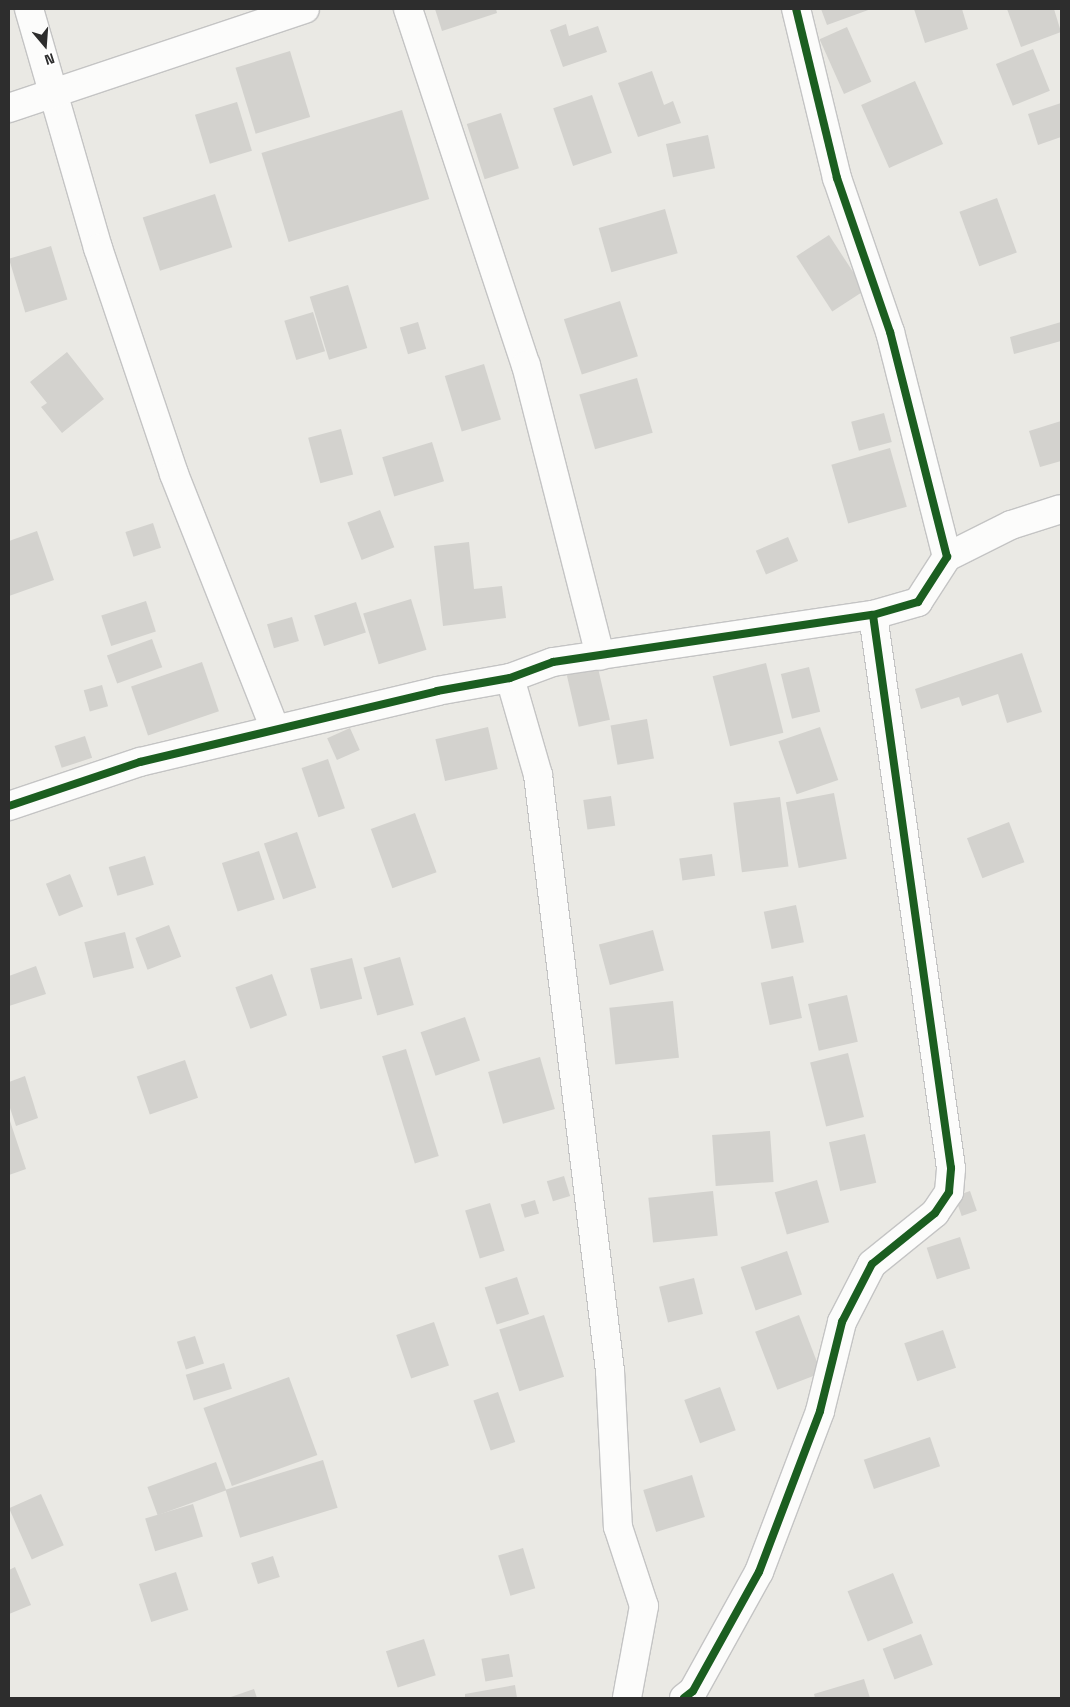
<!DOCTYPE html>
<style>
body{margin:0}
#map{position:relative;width:1070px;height:1707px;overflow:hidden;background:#eae9e4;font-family:"Space Grotesk",sans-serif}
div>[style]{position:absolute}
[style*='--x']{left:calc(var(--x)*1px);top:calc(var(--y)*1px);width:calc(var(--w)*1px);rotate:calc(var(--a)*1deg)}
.building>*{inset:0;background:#d3d2ce;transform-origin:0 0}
.roads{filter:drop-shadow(1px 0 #c4c4c4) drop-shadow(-1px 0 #c4c4c4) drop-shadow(0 1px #c4c4c4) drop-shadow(0 -1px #c4c4c4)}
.street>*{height:28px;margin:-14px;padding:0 14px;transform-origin:14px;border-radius:14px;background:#fcfcfb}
.cycleway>*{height:8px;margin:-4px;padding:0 4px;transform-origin:4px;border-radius:4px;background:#1b5e20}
span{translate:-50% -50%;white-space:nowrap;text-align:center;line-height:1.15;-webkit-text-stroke:5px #fff;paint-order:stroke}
.frame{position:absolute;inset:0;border:10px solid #2d2d2d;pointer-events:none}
.north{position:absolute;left:20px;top:20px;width:50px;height:50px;-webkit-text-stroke:4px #fff;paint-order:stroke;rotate:162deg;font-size:14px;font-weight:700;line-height:20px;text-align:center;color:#2d2d2d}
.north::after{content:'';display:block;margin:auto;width:18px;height:22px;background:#2d2d2d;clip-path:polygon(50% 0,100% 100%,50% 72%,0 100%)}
</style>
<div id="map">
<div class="building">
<i style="clip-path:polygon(435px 9px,496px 9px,497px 13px,442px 31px)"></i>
<i style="clip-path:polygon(821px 9px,871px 9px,827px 25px)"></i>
<i style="clip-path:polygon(914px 9px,962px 9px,968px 29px,925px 43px)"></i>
<i style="clip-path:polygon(1007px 9px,1054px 9px,1061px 32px,1021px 47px)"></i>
<i style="clip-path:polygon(566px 24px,569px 36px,598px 26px,607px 52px,563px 67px,550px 30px)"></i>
<i style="left:847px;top:27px;width:60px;height:30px;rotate:66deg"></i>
<i style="left:1033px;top:49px;width:45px;height:40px;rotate:68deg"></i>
<i style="left:290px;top:51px;width:69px;height:57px;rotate:73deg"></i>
<i style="clip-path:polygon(652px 71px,664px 105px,673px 101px,681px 123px,638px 137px,618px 83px)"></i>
<i style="left:915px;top:81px;width:69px;height:59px;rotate:66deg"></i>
<i style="left:592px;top:95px;width:61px;height:41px;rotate:71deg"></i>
<i style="left:237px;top:102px;width:51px;height:44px;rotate:73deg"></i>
<i style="clip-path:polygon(1061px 103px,1061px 137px,1038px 145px,1028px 114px)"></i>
<i style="left:402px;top:110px;width:93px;height:147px;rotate:73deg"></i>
<i style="left:501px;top:113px;width:58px;height:36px;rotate:72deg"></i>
<i style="left:708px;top:135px;width:34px;height:43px;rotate:78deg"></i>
<i style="left:215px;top:194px;width:56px;height:76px;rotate:72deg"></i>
<i style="left:997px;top:198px;width:58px;height:40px;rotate:70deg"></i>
<i style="left:665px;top:209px;width:46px;height:69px;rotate:74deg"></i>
<i style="left:829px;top:235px;width:66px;height:39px;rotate:57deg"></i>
<i style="left:51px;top:246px;width:56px;height:44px;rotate:73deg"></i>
<i style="left:348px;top:285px;width:66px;height:40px;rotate:73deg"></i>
<i style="left:620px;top:301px;width:58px;height:59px;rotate:72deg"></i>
<i style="left:313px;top:312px;width:41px;height:30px;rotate:73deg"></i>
<i style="left:418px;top:322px;width:28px;height:19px;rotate:73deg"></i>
<i style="clip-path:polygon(1061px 322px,1061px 341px,1014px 354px,1010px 337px)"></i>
<i style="clip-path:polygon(67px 352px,104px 399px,62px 433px,41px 407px,47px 403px,30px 382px)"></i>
<i style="left:484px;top:364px;width:58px;height:41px;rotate:73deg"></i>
<i style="left:637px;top:378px;width:57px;height:60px;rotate:74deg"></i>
<i style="left:884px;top:413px;width:30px;height:34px;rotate:75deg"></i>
<i style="clip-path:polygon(1061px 421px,1061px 461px,1040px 467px,1029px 431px)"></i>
<i style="left:341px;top:429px;width:47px;height:34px;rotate:75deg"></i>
<i style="left:432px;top:442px;width:41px;height:52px;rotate:73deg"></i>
<i style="left:890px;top:448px;width:61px;height:61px;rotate:74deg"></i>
<i style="left:380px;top:510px;width:40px;height:35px;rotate:69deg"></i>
<i style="left:153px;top:523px;width:26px;height:29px;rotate:72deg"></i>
<i style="clip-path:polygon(37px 531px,54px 580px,9px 596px,9px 541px)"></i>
<i style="left:788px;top:537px;width:26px;height:35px;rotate:67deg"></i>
<i style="clip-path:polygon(469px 542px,474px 589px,502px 586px,506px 618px,443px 626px,434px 546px)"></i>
<i style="left:411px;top:599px;width:53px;height:50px;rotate:73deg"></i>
<i style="left:146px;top:601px;width:32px;height:47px;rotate:72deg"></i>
<i style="left:356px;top:602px;width:32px;height:44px;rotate:72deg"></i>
<i style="left:292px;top:617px;width:25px;height:26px;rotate:74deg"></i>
<i style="left:152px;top:639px;width:30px;height:48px;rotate:70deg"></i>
<i style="clip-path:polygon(1022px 653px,1042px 712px,1007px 723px,998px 694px,962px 706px,959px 697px,921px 709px,915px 689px)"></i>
<i style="left:202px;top:662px;width:52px;height:75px;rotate:71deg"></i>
<i style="left:766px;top:663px;width:72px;height:55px;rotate:76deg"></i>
<i style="left:809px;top:667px;width:46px;height:29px;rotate:76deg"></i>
<i style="left:598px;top:668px;width:53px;height:32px;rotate:77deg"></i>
<i style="left:102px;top:685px;width:22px;height:19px;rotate:74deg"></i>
<i style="left:647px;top:719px;width:40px;height:37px;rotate:80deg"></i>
<i style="left:488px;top:727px;width:43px;height:54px;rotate:77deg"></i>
<i style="left:820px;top:727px;width:56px;height:44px;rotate:71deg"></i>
<i style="left:350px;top:728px;width:24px;height:25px;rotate:66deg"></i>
<i style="left:85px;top:736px;width:23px;height:32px;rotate:72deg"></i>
<i style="left:328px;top:759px;width:52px;height:28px;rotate:71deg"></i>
<i style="left:834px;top:793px;width:67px;height:49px;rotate:79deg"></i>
<i style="left:611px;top:796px;width:30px;height:28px;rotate:82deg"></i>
<i style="left:780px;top:797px;width:70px;height:47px;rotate:83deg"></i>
<i style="left:415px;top:813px;width:63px;height:47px;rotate:70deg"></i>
<i style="left:1009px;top:822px;width:43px;height:45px;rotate:69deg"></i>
<i style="left:297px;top:832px;width:59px;height:35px;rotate:71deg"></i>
<i style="left:259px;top:851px;width:51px;height:39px;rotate:72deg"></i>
<i style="left:712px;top:854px;width:22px;height:33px;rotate:82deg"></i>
<i style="left:145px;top:856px;width:30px;height:38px;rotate:73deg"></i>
<i style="left:70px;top:874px;width:35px;height:26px;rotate:68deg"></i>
<i style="left:796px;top:905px;width:38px;height:33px;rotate:78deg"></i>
<i style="left:169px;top:925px;width:34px;height:36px;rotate:69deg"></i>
<i style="left:653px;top:930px;width:42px;height:56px;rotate:75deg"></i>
<i style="left:125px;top:932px;width:37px;height:42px;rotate:76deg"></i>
<i style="left:400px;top:957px;width:50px;height:38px;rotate:74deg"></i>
<i style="left:352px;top:958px;width:42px;height:43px;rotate:76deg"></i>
<i style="clip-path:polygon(36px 966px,46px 994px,9px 1006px,9px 976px)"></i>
<i style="left:272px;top:974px;width:44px;height:39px;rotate:70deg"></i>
<i style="left:793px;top:976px;width:43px;height:33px;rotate:78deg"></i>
<i style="left:847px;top:995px;width:48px;height:40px;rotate:77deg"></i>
<i style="left:673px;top:1001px;width:57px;height:64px;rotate:84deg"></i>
<i style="left:465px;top:1017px;width:46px;height:47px;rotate:71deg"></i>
<i style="left:406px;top:1049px;width:112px;height:25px;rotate:73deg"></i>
<i style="left:848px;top:1053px;width:66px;height:39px;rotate:76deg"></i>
<i style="left:540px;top:1057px;width:54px;height:54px;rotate:74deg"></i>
<i style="left:185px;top:1060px;width:40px;height:51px;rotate:71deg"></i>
<i style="clip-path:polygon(25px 1076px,38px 1118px,16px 1126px,9px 1105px,9px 1082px)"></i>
<i style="clip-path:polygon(9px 1118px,26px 1169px,9px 1175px)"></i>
<i style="left:770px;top:1131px;width:51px;height:58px;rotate:86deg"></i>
<i style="left:865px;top:1134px;width:50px;height:37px;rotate:77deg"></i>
<i style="left:564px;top:1176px;width:21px;height:18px;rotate:73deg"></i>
<i style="left:817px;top:1180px;width:44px;height:44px;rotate:74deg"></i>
<i style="left:713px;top:1191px;width:45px;height:65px;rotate:84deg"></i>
<i style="left:970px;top:1191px;width:21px;height:16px;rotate:71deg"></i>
<i style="left:535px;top:1200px;width:14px;height:15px;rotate:73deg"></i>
<i style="left:490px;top:1203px;width:50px;height:26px;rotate:73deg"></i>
<i style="left:960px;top:1237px;width:33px;height:35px;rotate:72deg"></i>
<i style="left:787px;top:1251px;width:46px;height:49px;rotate:71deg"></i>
<i style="left:517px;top:1277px;width:39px;height:34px;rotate:72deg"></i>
<i style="left:694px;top:1278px;width:37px;height:36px;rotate:76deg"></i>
<i style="left:544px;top:1315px;width:65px;height:47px;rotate:72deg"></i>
<i style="left:799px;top:1315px;width:62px;height:47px;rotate:69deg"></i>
<i style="left:434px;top:1322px;width:46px;height:40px;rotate:71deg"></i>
<i style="left:943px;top:1330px;width:40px;height:41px;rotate:71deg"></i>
<i style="left:195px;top:1336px;width:29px;height:19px;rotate:72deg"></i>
<i style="left:224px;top:1363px;width:27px;height:40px;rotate:73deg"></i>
<i style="left:289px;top:1377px;width:83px;height:91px;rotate:70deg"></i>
<i style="left:720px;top:1387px;width:46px;height:38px;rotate:70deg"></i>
<i style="left:498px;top:1392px;width:53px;height:26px;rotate:71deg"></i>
<i style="left:930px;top:1437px;width:31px;height:70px;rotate:71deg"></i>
<i style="left:323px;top:1460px;width:50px;height:102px;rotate:73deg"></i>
<i style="left:216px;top:1462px;width:30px;height:73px;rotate:70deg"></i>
<i style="left:692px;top:1475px;width:44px;height:51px;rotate:73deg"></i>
<i style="left:41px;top:1494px;width:56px;height:35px;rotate:66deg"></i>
<i style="left:193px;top:1504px;width:34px;height:50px;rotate:73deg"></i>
<i style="left:523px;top:1548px;width:42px;height:26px;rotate:73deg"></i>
<i style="left:273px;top:1556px;width:22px;height:23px;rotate:72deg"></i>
<i style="clip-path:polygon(15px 1567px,31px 1605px,9px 1614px,9px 1570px)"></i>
<i style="left:176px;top:1572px;width:40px;height:39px;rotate:72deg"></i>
<i style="left:893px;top:1573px;width:54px;height:49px;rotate:68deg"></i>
<i style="left:921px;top:1634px;width:33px;height:41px;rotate:69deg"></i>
<i style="left:424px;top:1639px;width:38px;height:40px;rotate:72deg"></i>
<i style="left:509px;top:1654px;width:23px;height:28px;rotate:80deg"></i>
<i style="clip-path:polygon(864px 1679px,870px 1698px,815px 1698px,814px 1694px)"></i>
<i style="clip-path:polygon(515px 1685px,517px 1698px,465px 1698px,465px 1694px)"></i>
<i style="clip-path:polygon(254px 1689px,257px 1698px,228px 1698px)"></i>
</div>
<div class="roads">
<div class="street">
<i style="--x:29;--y:9;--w:249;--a:73.9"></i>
<i style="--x:98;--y:248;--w:238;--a:71.4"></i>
<i style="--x:174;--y:474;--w:274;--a:68.4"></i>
<i style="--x:408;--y:9;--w:375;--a:71.7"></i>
<i style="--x:526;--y:365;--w:300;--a:75.7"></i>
<i style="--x:9;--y:108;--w:312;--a:-18.5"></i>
<i style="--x:947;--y:557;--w:72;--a:-26.6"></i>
<i style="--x:1011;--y:525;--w:52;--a:-17.7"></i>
<i style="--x:510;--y:678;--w:101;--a:73.9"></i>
<i style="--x:538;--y:775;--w:600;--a:83.11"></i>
<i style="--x:610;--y:1371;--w:156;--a:87.1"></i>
<i style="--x:618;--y:1527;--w:83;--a:71.8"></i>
<i style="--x:644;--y:1606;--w:94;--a:100.5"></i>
<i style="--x:9;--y:806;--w:138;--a:-18.6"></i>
<i style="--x:140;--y:762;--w:305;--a:-13.4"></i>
<i style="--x:437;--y:691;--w:74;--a:-10.1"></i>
<i style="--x:510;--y:678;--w:46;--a:-20.4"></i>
<i style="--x:553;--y:662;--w:323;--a:-8.4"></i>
<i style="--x:873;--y:615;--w:47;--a:-16.1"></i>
<i style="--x:918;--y:602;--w:54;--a:-57.2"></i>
<i style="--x:947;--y:557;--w:232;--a:-104.2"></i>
<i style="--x:890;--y:332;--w:163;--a:-109"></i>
<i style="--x:837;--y:178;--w:174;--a:-103.6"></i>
<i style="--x:684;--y:1698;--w:11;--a:-38"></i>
<i style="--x:693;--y:1691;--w:136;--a:-61"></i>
<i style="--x:759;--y:1572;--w:172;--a:-69.2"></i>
<i style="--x:820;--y:1411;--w:92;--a:-76.1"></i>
<i style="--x:842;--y:1322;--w:65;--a:-62.7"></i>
<i style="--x:872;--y:1264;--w:81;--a:-39"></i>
<i style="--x:935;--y:1213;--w:25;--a:-56"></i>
<i style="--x:949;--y:1192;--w:24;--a:-85"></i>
<i style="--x:951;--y:1168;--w:558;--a:-98.03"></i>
</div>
</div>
<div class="cycleway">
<i style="--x:9;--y:806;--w:138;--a:-18.6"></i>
<i style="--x:140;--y:762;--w:305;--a:-13.4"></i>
<i style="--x:437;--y:691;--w:74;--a:-10.1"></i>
<i style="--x:510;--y:678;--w:46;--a:-20.4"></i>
<i style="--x:553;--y:662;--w:323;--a:-8.4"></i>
<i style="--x:873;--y:615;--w:47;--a:-16.1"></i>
<i style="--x:918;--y:602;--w:54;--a:-57.2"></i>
<i style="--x:947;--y:557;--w:232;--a:-104.2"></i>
<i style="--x:890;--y:332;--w:163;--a:-109"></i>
<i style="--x:837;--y:178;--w:174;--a:-103.6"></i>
<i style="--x:684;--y:1698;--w:11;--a:-38"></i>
<i style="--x:693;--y:1691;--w:136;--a:-61"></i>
<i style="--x:759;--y:1572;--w:172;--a:-69.2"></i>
<i style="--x:820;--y:1411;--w:92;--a:-76.1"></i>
<i style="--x:842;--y:1322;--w:65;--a:-62.7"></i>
<i style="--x:872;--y:1264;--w:81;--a:-39"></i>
<i style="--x:935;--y:1213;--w:25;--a:-56"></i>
<i style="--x:949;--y:1192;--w:24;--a:-85"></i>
<i style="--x:951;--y:1168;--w:558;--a:-98.03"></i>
</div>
<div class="frame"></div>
<div class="north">N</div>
</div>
